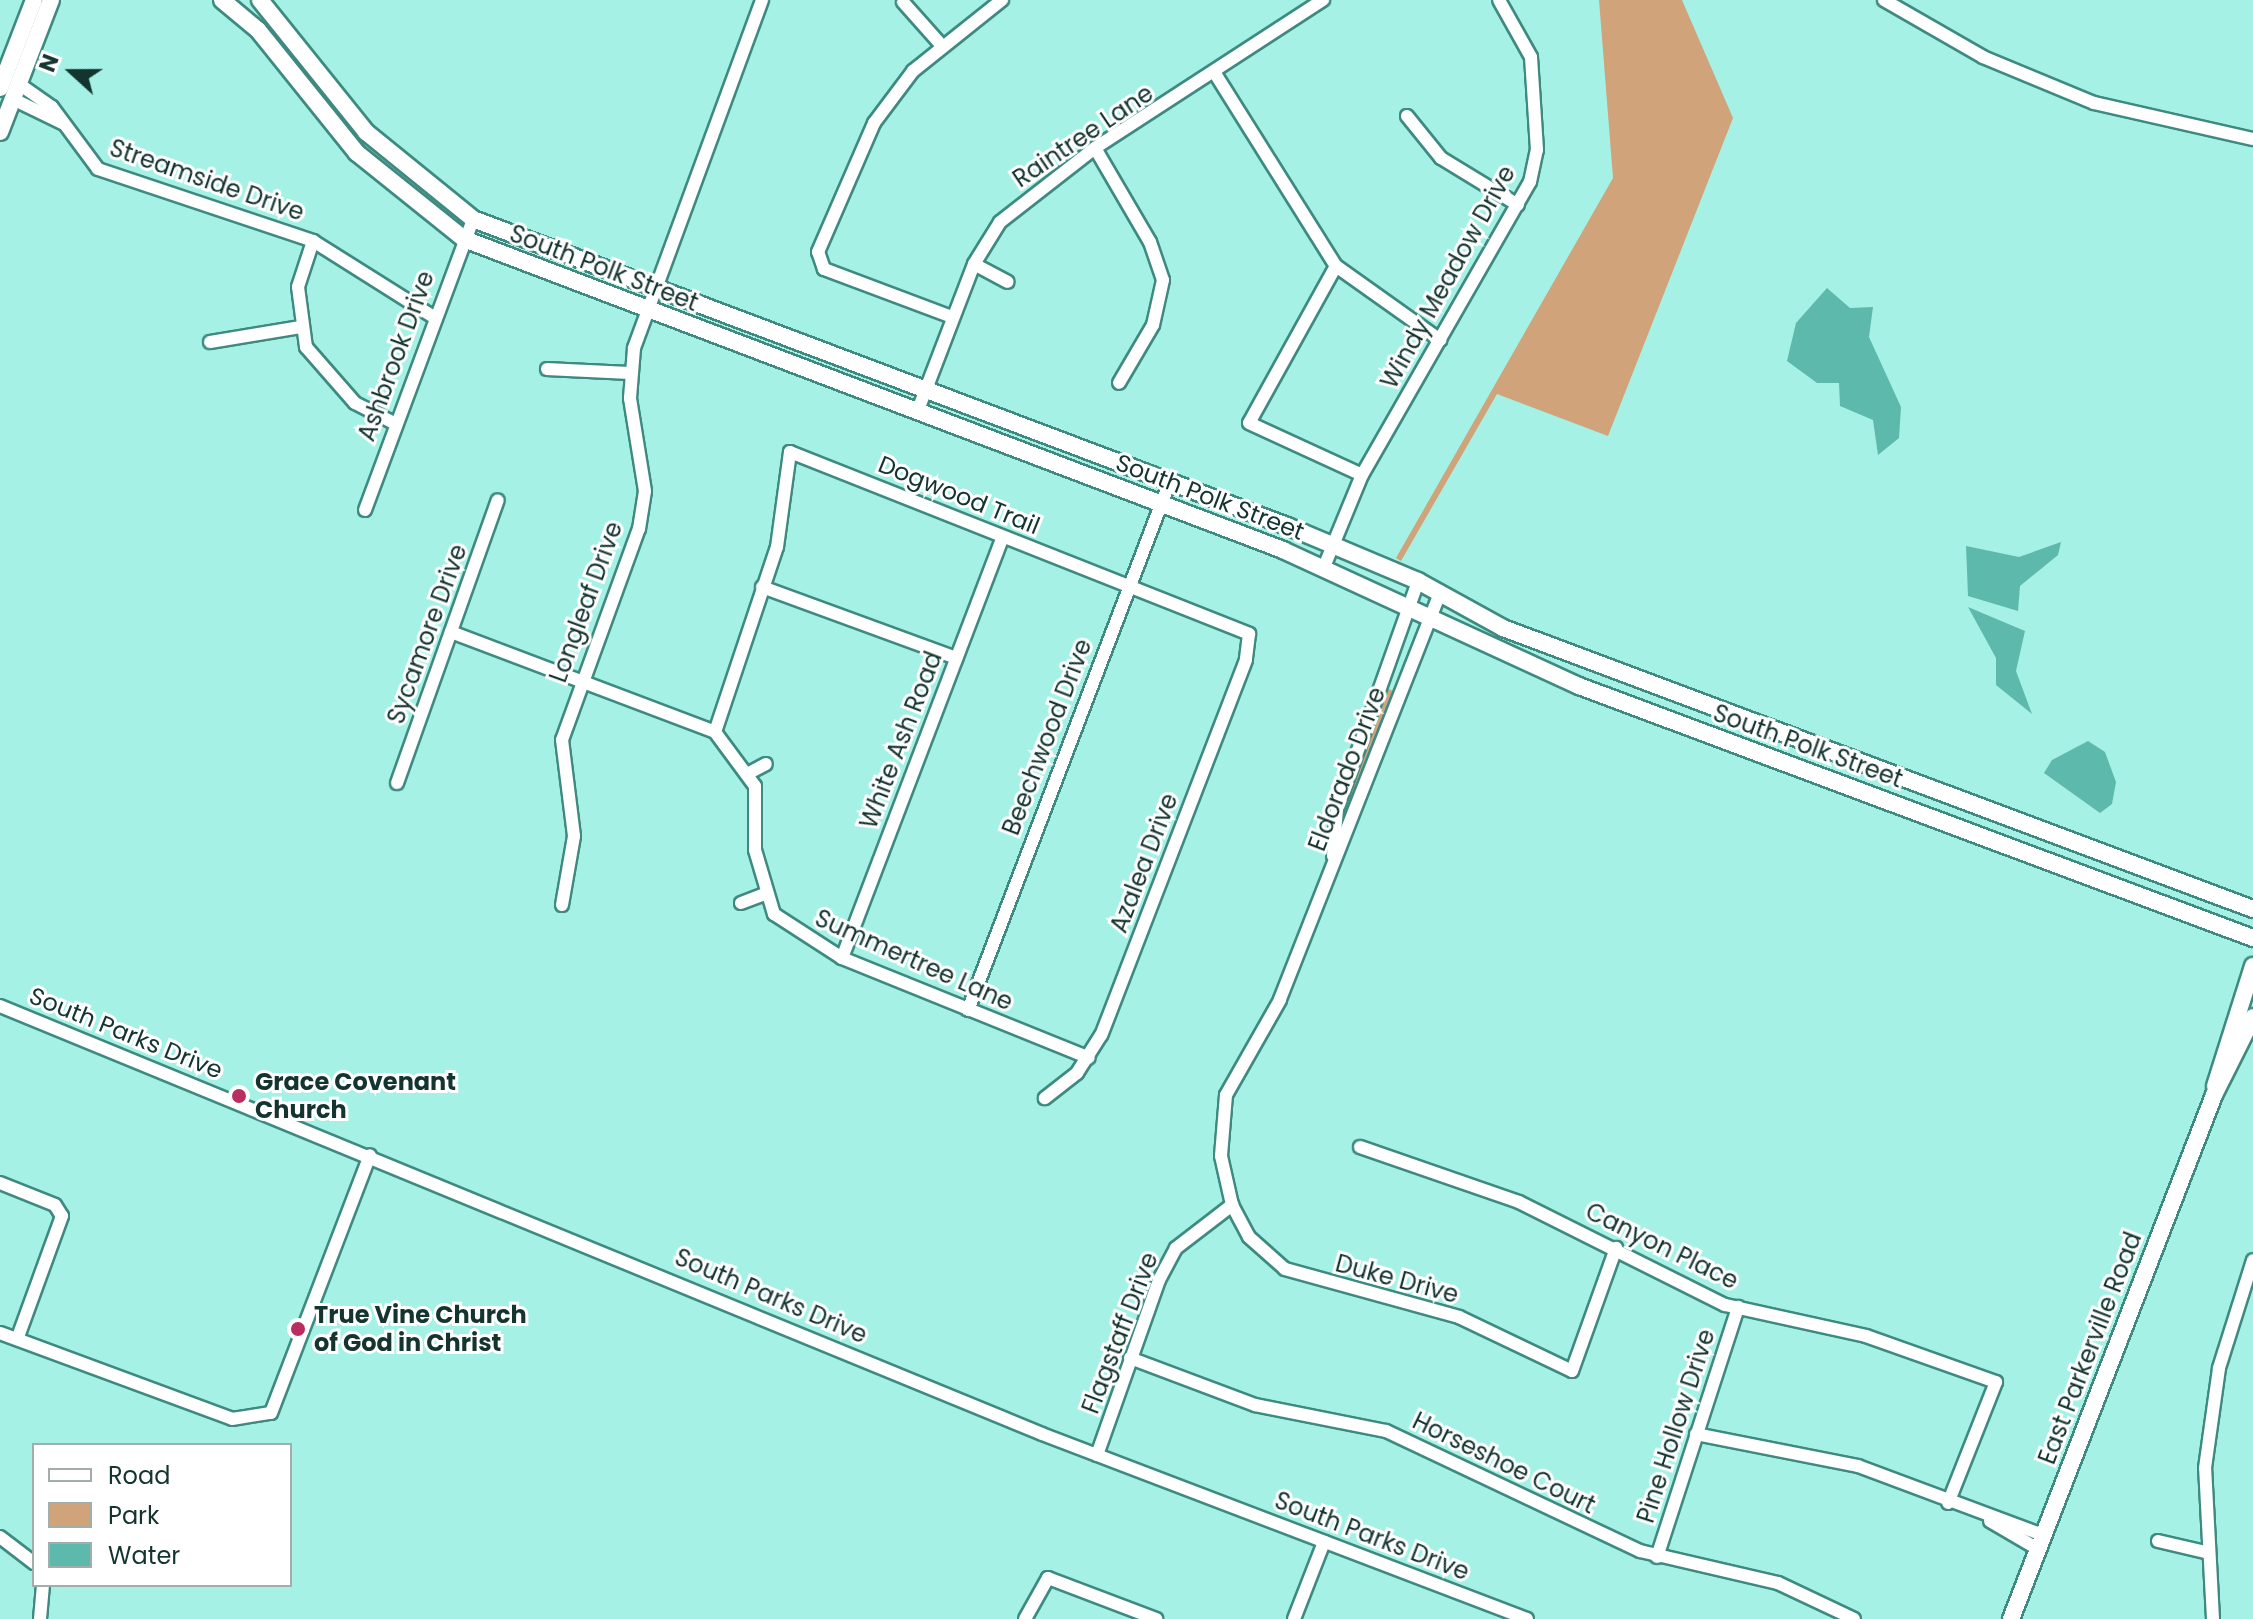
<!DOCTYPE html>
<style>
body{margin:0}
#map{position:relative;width:2253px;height:1619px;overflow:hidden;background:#a5f1e5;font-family:Poppins,sans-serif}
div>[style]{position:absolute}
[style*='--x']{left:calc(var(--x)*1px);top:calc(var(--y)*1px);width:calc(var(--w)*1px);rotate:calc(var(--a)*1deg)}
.green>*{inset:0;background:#d0a37b}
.water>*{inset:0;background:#5db9ac}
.roads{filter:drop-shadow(2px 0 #3e8a80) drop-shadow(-2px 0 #3e8a80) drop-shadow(0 2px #3e8a80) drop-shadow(0 -2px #3e8a80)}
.minor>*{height:12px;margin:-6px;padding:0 6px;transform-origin:6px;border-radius:6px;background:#fff}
.major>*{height:16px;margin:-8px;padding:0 8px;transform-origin:8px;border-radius:8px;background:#fff}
.dots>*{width:22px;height:22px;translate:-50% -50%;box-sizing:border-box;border:4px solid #fff;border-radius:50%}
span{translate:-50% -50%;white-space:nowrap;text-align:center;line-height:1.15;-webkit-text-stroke:6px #fff;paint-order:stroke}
.street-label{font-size:24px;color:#14342f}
.poi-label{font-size:24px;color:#14342f;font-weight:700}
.left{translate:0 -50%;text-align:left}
.legend{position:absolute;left:32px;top:1443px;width:260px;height:144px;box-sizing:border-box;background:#fff;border:2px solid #a1aeac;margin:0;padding:10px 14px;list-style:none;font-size:24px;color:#14342f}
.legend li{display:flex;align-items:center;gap:16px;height:40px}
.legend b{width:40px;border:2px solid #a1aeac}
.north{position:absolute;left:32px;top:32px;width:80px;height:80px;-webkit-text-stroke:6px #fff;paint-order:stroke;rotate:291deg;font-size:22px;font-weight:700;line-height:32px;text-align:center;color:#14342f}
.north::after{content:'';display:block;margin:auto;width:28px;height:36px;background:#14342f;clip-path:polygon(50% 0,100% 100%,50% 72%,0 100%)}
</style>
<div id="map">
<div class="green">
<i style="clip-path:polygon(1599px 0,1682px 0,1733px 118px,1608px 436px,1497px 394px,1401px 561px,1396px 558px,1613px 178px)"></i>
<i style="clip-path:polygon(1385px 688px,1397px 692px,1348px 815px,1352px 778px)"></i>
</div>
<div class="water">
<i style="clip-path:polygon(1827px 288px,1850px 308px,1873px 307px,1869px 337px,1901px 407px,1899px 438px,1878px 455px,1873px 420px,1840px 406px,1839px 383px,1817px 383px,1787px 361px,1796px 323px)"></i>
<i style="clip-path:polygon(2061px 542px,2058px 555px,2020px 586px,2018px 611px,1968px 596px,1966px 546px,2019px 557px)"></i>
<i style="clip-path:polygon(1968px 607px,2025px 631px,2016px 671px,2032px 714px,1996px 685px,1996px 658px)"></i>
<i style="clip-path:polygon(2088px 741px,2105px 752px,2116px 782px,2112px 804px,2100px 813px,2044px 773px,2052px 760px)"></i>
</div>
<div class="roads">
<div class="minor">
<i style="--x:1884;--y:0;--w:114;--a:29.9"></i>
<i style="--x:1983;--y:57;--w:120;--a:22.5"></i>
<i style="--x:2094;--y:103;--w:163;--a:12.8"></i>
<i style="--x:903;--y:2;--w:59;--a:48.4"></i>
<i style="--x:1216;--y:75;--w:226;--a:57.9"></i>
<i style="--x:1336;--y:266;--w:128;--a:35.4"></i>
<i style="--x:19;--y:84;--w:40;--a:34.9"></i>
<i style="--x:52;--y:107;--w:77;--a:53.4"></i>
<i style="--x:98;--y:169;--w:227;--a:18.5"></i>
<i style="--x:313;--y:241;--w:141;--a:32.2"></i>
<i style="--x:13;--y:99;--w:55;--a:26.1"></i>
<i style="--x:1407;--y:116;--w:54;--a:51"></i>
<i style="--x:1441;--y:158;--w:90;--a:31.4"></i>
<i style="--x:1095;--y:148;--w:109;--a:59.7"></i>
<i style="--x:1150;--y:242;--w:40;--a:71.1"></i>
<i style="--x:1163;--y:280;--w:46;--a:102.5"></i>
<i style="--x:1153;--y:325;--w:67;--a:120.4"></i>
<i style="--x:313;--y:241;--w:48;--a:108.1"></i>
<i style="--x:298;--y:287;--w:61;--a:82.4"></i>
<i style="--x:306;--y:347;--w:74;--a:48.8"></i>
<i style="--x:355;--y:403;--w:44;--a:27.1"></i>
<i style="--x:974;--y:264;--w:38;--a:28"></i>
<i style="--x:1336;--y:266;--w:179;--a:119"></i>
<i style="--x:1249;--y:423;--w:124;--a:24.7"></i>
<i style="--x:952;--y:317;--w:137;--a:-159.4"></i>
<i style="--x:824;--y:269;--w:18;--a:-109"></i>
<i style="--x:818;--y:252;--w:141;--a:-66.5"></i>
<i style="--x:874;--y:123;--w:65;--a:-53.1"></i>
<i style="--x:913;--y:71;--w:114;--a:-38.6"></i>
<i style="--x:210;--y:342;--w:92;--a:-9.4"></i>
<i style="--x:547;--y:369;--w:82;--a:2.8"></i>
<i style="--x:918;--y:410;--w:156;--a:-69"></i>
<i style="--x:974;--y:264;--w:49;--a:-58.2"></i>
<i style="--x:1000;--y:222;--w:120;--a:-37.9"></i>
<i style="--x:1095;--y:148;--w:272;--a:-33"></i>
<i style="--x:365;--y:510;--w:310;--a:-69.6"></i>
<i style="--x:1324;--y:567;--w:100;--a:-67.6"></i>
<i style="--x:1362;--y:475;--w:338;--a:-60.2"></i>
<i style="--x:1530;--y:182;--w:33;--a:-78"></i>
<i style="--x:1537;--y:150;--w:93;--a:-93.7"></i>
<i style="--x:1531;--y:57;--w:65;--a:-119.3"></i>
<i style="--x:762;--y:587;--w:207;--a:20.1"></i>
<i style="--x:1440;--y:593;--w:437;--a:111.5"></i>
<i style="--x:1280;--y:1000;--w:109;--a:119.6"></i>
<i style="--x:1226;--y:1095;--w:61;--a:94.7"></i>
<i style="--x:1221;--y:1156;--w:50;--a:77.3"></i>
<i style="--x:1232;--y:1205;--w:36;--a:62"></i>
<i style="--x:1249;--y:1237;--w:48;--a:41.6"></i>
<i style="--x:1285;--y:1269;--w:180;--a:15.4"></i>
<i style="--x:1459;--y:1317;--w:125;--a:25.5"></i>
<i style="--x:1572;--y:1371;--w:131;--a:-70.3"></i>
<i style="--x:451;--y:632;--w:282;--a:20.7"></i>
<i style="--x:715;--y:732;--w:67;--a:53.5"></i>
<i style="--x:755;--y:786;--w:64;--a:90"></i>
<i style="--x:755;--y:850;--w:67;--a:73.5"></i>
<i style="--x:774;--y:914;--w:81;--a:32.9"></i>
<i style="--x:842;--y:958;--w:266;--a:22"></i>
<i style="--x:715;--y:732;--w:195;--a:-71.5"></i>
<i style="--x:777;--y:547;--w:96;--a:-82.2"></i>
<i style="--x:790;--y:452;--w:494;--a:21.6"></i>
<i style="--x:1249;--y:634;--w:26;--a:97"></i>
<i style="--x:1246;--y:660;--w:402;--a:111.1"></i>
<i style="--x:1101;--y:1035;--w:45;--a:122.3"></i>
<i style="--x:1077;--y:1073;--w:41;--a:142"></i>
<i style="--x:749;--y:773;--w:19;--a:-28"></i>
<i style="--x:397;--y:783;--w:300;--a:-70.4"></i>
<i style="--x:1333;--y:856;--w:47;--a:-85.1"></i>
<i style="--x:1337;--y:809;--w:242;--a:-70.4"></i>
<i style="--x:741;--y:903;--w:25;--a:-21"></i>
<i style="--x:562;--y:905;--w:70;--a:-80.1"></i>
<i style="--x:574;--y:836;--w:97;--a:-97.1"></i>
<i style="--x:562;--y:740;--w:225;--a:-70"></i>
<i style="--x:639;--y:529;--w:38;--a:-81"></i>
<i style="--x:645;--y:491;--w:94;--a:-99.2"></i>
<i style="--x:630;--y:398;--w:50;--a:-85.4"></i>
<i style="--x:634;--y:348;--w:371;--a:-69.8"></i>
<i style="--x:842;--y:958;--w:449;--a:-69.1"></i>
<i style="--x:0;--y:1006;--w:1126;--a:22.33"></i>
<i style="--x:1042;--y:1434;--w:519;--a:20.88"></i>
<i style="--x:968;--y:1010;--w:566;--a:-69.1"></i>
<i style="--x:1360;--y:1147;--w:168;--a:19.1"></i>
<i style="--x:1519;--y:1202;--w:230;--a:26.6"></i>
<i style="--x:1725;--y:1305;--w:144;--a:12.4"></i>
<i style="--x:1866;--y:1336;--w:138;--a:19.5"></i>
<i style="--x:1996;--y:1382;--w:130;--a:111.6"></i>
<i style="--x:0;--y:1183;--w:59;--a:21.8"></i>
<i style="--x:55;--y:1205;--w:13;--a:58"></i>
<i style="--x:62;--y:1216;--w:129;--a:110"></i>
<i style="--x:0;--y:1333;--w:247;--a:20.3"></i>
<i style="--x:232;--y:1419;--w:39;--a:-9"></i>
<i style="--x:271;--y:1413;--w:276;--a:-69"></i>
<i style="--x:1130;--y:1358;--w:134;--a:20.6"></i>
<i style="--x:1255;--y:1405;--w:134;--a:11.2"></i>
<i style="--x:1386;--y:1431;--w:281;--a:25.3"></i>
<i style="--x:1640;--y:1551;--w:142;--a:13.1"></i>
<i style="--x:1778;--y:1583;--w:84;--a:25.3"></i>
<i style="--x:1696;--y:1434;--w:165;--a:11.2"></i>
<i style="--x:1858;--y:1466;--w:197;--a:20.5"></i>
<i style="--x:1097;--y:1455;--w:186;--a:-70.5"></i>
<i style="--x:1159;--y:1280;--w:36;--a:-62"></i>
<i style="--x:1176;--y:1248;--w:71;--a:-37.5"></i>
<i style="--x:1990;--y:1521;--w:56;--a:30.3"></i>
<i style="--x:0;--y:1537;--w:43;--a:37.4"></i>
<i style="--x:2158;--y:1541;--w:48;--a:13.2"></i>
<i style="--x:1657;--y:1557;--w:263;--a:-72"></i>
<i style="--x:40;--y:1619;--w:34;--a:-85"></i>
<i style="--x:1025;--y:1619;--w:47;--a:-60.7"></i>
<i style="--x:1048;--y:1578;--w:116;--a:20.8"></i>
<i style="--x:1294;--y:1619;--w:83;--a:-68.7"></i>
<i style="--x:2213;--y:1619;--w:151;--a:-93"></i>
<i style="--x:2205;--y:1468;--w:101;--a:-82"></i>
<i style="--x:2219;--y:1368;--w:113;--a:-72.5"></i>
</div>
<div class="major">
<i style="--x:222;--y:0;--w:47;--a:39.8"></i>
<i style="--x:258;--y:30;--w:158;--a:51.2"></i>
<i style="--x:357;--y:153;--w:137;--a:38.8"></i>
<i style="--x:464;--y:239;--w:876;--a:20.79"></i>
<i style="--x:1283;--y:550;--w:326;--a:24.7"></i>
<i style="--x:1579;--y:686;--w:720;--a:20.5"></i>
<i style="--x:260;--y:0;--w:169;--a:51.2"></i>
<i style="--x:366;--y:132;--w:138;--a:39.1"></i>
<i style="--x:473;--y:219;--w:870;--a:20.66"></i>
<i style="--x:1287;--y:526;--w:142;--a:22.8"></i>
<i style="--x:1418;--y:581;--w:97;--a:28.9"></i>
<i style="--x:1503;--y:628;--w:801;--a:20.54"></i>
<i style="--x:0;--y:88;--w:94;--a:-68.9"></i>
<i style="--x:0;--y:132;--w:142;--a:-68.9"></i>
<i style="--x:2215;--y:1086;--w:126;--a:-72.4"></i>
<i style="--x:2011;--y:1619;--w:562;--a:-68.82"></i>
<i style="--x:2214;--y:1095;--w:87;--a:-63.4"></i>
</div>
</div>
<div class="dots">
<i style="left:239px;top:1096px;background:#ba2d61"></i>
<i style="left:298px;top:1329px;background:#ba2d61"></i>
</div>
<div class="street-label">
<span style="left:1083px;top:136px;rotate:-34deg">Raintree Lane</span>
<span style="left:207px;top:180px;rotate:19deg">Streamside Drive</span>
<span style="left:604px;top:268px;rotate:21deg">South Polk Street</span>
<span style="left:1448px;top:277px;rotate:-61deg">Windy Meadow Drive</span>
<span style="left:396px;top:356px;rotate:-70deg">Ashbrook Drive</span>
<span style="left:959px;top:495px;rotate:22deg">Dogwood Trail</span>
<span style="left:1210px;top:497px;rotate:21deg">South Polk Street</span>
<span style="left:586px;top:602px;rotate:-70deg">Longleaf Drive</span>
<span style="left:427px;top:634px;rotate:-70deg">Sycamore Drive</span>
<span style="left:1047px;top:737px;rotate:-69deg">Beechwood Drive</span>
<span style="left:901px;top:740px;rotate:-69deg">White Ash Road</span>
<span style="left:1808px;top:746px;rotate:20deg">South Polk Street</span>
<span style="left:1347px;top:769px;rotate:-69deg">Eldorado Drive</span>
<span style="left:1144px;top:863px;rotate:-69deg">Azalea Drive</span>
<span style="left:914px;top:960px;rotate:24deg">Summertree Lane</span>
<span style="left:126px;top:1033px;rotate:22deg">South Parks Drive</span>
<span style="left:1662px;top:1246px;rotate:26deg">Canyon Place</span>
<span style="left:1397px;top:1279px;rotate:15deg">Duke Drive</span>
<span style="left:771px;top:1296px;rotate:23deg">South Parks Drive</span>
<span style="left:1120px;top:1333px;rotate:-69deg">Flagstaff Drive</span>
<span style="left:2090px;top:1348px;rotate:-69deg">East Parkerville Road</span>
<span style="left:1676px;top:1426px;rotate:-72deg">Pine Hollow Drive</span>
<span style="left:1504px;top:1463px;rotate:26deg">Horseshoe Court</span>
<span style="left:1372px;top:1536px;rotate:21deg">South Parks Drive</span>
</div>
<div class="poi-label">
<span class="left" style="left:255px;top:1096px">Grace Covenant<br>Church</span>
<span class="left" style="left:314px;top:1329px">True Vine Church<br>of God in Christ</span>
</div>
<ul class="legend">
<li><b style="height:10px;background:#fff"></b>Road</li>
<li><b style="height:22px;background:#d0a37b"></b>Park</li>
<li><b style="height:22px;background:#5db9ac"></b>Water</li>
</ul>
<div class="north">N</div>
</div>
